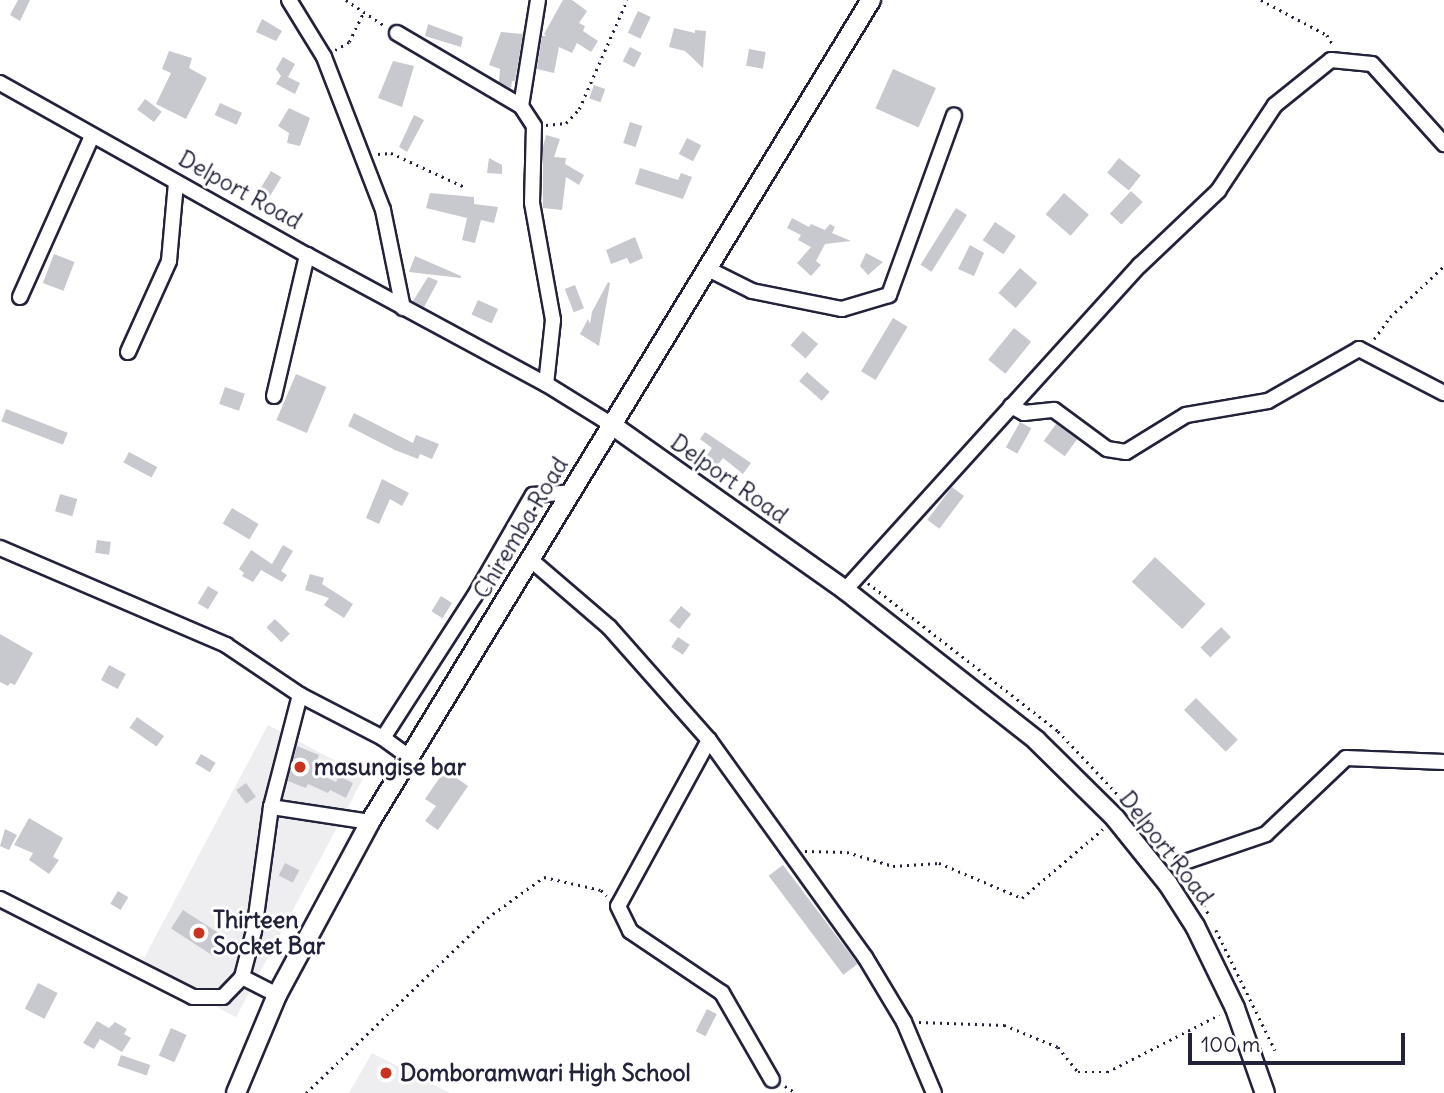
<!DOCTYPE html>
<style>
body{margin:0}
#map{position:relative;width:1444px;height:1093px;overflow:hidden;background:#fff;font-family:Delius,sans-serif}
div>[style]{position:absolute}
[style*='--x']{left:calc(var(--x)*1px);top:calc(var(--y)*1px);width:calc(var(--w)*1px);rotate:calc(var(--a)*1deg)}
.built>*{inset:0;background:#eeeef1;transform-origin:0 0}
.building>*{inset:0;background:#c8c8cf;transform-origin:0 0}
.path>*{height:2.5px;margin-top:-1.25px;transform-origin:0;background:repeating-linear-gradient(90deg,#22223b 0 2px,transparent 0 7px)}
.roads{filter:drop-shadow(2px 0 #22223b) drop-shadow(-2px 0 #22223b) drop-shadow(0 2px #22223b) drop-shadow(0 -2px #22223b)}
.minor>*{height:14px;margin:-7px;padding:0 7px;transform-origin:7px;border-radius:7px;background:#fff}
.major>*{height:18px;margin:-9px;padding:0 9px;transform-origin:9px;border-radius:9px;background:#fff}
.dots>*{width:19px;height:19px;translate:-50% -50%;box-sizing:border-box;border:4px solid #fff;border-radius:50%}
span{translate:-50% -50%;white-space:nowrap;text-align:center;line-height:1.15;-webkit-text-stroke:6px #fff;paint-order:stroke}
.street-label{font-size:23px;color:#22223b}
.poi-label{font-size:23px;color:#22223b;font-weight:700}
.left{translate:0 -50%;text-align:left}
.scale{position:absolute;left:1188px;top:1033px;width:217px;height:32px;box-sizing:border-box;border:4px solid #22223b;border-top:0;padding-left:9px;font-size:21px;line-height:24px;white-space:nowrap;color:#22223b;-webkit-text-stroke:5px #fff;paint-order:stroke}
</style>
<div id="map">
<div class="built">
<i style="left:268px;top:725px;width:109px;height:273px;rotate:28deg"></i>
<i style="clip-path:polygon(372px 1053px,450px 1093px,349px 1093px)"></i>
</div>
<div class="building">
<i style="clip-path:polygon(18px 0,30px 0,20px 21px,10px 15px)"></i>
<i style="clip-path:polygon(563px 0,572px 0,587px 11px,579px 23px,585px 26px,583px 31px,598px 41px,591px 52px,577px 43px,572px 53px,559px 47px,554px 73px,537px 69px,542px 36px,546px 36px,544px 34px)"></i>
<i style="left:638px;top:11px;width:14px;height:24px;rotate:25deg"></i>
<i style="clip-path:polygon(262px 19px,282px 31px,276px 41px,256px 32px)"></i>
<i style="clip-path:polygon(428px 24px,463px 37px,461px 47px,425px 36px)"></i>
<i style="clip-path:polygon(674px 28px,695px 33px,695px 30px,706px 31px,703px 68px,685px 51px,669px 47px)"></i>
<i style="clip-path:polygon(501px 32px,523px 34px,515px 81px,512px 81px,511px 88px,499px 82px,500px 69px,489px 65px)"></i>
<i style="left:630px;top:47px;width:13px;height:16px;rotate:27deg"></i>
<i style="left:749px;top:49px;width:17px;height:17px;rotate:10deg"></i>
<i style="clip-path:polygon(169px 51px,192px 58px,189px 68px,207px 78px,186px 119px,156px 104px,171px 73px,162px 69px)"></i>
<i style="clip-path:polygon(283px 57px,295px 64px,288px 77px,300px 83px,295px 94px,276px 84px,281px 76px,276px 69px)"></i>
<i style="clip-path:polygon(393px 61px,414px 66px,402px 107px,378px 98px)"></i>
<i style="left:893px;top:69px;width:47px;height:43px;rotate:24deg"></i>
<i style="left:594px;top:85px;width:12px;height:14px;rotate:20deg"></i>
<i style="left:145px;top:99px;width:21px;height:13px;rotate:37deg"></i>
<i style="left:220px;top:103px;width:24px;height:13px;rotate:24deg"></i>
<i style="clip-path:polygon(289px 108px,310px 118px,300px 146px,287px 143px,289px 133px,278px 126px)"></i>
<i style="clip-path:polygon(414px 115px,424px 120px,407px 152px,399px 147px)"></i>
<i style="left:630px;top:122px;width:13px;height:22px;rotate:18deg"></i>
<i style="clip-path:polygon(546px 135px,560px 139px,554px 157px,566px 158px,565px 164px,584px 175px,579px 185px,566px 177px,562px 210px,543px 208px,543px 147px)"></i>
<i style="left:687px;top:138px;width:16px;height:18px;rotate:27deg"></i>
<i style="clip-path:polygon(489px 158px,502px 165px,502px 174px,487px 173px)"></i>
<i style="left:1119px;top:158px;width:28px;height:19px;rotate:39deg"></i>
<i style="clip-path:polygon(640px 168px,678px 180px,681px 173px,692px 177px,683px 199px,635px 184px)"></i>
<i style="left:271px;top:171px;width:12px;height:28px;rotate:31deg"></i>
<i style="left:1131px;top:191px;width:16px;height:31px;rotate:43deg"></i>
<i style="clip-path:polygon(430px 193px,474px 197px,474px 204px,498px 207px,494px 223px,481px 220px,475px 243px,462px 240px,467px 218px,426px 208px)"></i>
<i style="left:1064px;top:193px;width:33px;height:28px;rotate:41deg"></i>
<i style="left:956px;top:208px;width:13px;height:67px;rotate:32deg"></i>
<i style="clip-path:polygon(792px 218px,809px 227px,811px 224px,825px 230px,830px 224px,835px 227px,832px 233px,851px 241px,825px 244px,816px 261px,821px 265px,811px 276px,797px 263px,811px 247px,798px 240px,801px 235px,787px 228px)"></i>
<i style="left:995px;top:222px;width:25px;height:22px;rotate:34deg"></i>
<i style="clip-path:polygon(635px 237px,643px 258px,630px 264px,627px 258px,611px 264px,606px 250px)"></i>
<i style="clip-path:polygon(970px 245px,984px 253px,974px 276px,958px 269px)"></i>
<i style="clip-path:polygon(866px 253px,883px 262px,868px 275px,860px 266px)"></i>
<i style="left:54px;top:254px;width:22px;height:31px;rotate:21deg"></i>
<i style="clip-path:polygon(415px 256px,461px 276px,461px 278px,409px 272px)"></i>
<i style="left:1020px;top:268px;width:23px;height:33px;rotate:41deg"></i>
<i style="clip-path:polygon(428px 277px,438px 281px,424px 307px,413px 301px)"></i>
<i style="clip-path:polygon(608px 282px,610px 283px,599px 346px,580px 334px,588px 319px,590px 324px,592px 312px)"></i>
<i style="left:575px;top:285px;width:25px;height:11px;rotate:69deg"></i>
<i style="left:478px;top:300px;width:22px;height:16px;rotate:24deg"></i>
<i style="left:893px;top:318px;width:17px;height:62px;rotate:31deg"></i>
<i style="left:1014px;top:328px;width:22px;height:41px;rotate:39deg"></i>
<i style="left:803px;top:331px;width:20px;height:19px;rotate:41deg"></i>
<i style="left:807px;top:372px;width:30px;height:12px;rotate:41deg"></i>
<i style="left:296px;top:374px;width:33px;height:50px;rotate:23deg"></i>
<i style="left:225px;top:387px;width:21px;height:18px;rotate:19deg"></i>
<i style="left:6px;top:409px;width:66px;height:13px;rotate:21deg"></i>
<i style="clip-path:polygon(354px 413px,413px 443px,416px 435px,439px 444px,432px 459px,420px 454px,418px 459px,395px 450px,348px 426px)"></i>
<i style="left:1020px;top:422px;width:13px;height:29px;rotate:29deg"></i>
<i style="left:1056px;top:424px;width:26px;height:21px;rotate:36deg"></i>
<i style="clip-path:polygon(705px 432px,751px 463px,743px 474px,723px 458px,717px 466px,705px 458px,712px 448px,700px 439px)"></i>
<i style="left:129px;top:452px;width:32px;height:12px;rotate:28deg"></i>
<i style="clip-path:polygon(382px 479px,409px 493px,402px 506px,390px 499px,379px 524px,366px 518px)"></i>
<i style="left:952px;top:487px;width:15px;height:41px;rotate:37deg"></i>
<i style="left:60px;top:494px;width:18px;height:18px;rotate:16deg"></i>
<i style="left:232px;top:508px;width:31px;height:18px;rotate:31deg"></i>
<i style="left:97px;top:540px;width:14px;height:13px;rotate:8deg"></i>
<i style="clip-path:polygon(283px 545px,293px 551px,281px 571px,287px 575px,282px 582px,261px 570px,253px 582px,242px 576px,244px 573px,239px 569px,251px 550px,272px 564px)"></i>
<i style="left:1155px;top:557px;width:69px;height:34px;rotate:43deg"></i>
<i style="clip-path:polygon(310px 574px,324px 578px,322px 584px,353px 604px,344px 618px,324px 605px,329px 598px,305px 590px)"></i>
<i style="left:208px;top:586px;width:12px;height:20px;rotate:31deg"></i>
<i style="left:441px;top:596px;width:13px;height:18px;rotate:32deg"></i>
<i style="left:681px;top:606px;width:13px;height:19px;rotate:39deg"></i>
<i style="left:275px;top:619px;width:21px;height:12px;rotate:45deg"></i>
<i style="left:1221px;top:627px;width:14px;height:29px;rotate:45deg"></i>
<i style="clip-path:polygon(0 634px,33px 653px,15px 685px,10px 683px,8px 686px,0 682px)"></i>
<i style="left:678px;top:637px;width:14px;height:12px;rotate:34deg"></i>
<i style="left:109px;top:665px;width:19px;height:17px;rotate:28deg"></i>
<i style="left:1196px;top:698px;width:59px;height:17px;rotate:45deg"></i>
<i style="left:137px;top:717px;width:33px;height:13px;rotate:35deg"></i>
<i style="clip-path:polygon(297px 746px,319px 755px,313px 771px,336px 782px,339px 776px,353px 783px,346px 798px,330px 790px,328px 793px,308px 784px,306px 788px,288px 781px)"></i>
<i style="left:201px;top:754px;width:17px;height:11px;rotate:31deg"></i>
<i style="clip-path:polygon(445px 770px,468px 786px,438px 830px,425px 821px,436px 806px,425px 799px)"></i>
<i style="left:246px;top:783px;width:17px;height:12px;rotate:54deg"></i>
<i style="clip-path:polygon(29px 818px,63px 838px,53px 857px,59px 860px,49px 874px,29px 860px,33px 853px,14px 845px)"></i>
<i style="clip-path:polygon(5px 829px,17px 835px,9px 850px,0 846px)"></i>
<i style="left:285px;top:863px;width:16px;height:14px;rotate:27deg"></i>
<i style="left:783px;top:865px;width:124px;height:18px;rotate:53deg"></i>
<i style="left:118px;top:891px;width:12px;height:15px;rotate:31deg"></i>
<i style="left:183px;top:910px;width:51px;height:22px;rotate:33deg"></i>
<i style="left:38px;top:983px;width:22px;height:29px;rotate:27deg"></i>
<i style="left:707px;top:1009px;width:11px;height:25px;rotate:27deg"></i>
<i style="clip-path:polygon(97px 1021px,109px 1028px,115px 1022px,127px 1029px,124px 1034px,131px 1038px,122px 1052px,100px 1039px,94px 1049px,83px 1043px)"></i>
<i style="left:171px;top:1028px;width:17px;height:30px;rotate:24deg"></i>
<i style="left:121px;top:1055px;width:31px;height:11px;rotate:19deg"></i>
</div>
<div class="path">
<i style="--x:346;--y:0;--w:47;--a:33.7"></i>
<i style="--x:1261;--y:0;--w:75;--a:27.9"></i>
<i style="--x:1327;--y:35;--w:13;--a:58"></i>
<i style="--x:335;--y:50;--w:16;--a:-30"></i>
<i style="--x:349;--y:42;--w:32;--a:-64"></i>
<i style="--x:546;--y:125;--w:20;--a:-6"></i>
<i style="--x:566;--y:123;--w:19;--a:-47"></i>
<i style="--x:579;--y:109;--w:119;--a:-66.2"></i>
<i style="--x:378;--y:154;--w:13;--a:-4"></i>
<i style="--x:391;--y:153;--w:81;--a:24.7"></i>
<i style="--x:1374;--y:339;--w:27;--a:-54"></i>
<i style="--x:1390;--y:317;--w:74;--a:-43.4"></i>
<i style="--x:868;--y:583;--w:241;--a:37.9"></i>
<i style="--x:1058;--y:731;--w:166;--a:46.7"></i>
<i style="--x:805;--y:851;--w:42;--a:1.4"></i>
<i style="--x:847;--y:852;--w:48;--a:16.9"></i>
<i style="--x:893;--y:866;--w:46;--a:-3.7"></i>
<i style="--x:939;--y:863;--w:90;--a:22.9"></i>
<i style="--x:1022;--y:898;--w:106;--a:-40.4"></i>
<i style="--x:1188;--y:874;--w:46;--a:62.9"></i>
<i style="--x:1216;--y:930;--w:134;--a:63.8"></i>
<i style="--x:919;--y:1022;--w:85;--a:2"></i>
<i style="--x:1004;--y:1025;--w:58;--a:22.2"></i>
<i style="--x:1058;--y:1047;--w:32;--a:51"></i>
<i style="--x:1078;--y:1072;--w:29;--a:0"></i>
<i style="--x:1107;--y:1072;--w:126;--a:-27"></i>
<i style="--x:785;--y:1086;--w:13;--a:32"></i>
<i style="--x:306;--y:1093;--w:252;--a:-44"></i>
<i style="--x:487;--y:918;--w:70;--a:-35.7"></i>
<i style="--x:544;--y:877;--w:58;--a:12.8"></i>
<i style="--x:601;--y:890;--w:8;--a:45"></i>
</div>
<div class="roads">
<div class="minor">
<i style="--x:289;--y:0;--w:67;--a:58.4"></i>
<i style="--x:324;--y:57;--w:164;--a:68.9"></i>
<i style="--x:383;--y:210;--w:100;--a:78.5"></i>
<i style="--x:538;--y:0;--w:107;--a:99.1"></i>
<i style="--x:521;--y:106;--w:24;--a:57"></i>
<i style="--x:534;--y:126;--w:77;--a:91.5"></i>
<i style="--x:532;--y:203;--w:119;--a:79.8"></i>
<i style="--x:553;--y:320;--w:64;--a:96.2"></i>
<i style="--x:397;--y:33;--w:144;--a:30.5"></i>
<i style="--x:0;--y:83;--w:352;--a:29.3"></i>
<i style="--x:307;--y:255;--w:272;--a:28.4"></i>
<i style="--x:546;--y:384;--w:78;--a:31.8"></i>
<i style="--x:706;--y:268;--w:51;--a:26.6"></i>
<i style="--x:752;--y:291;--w:92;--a:11.3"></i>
<i style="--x:842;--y:309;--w:49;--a:-16.6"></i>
<i style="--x:889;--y:295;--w:191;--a:-70.1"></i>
<i style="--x:20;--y:297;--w:176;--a:-65.9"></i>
<i style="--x:128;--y:352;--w:100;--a:-65.7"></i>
<i style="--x:169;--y:261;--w:79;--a:-84.9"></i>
<i style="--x:274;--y:396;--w:145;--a:-76.8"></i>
<i style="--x:1011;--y:406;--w:15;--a:28"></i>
<i style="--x:1024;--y:413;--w:30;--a:-6"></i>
<i style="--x:1054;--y:410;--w:66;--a:36.3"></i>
<i style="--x:1107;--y:449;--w:19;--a:9"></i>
<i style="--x:1126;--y:452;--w:70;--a:-31.7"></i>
<i style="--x:1186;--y:415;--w:83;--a:-9.7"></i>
<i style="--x:1268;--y:401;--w:105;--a:-29.7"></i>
<i style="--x:1359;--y:349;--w:96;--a:27.4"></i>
<i style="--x:0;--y:548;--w:246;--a:23.2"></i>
<i style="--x:226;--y:645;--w:89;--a:34"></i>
<i style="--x:300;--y:695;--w:93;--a:27.4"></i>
<i style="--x:383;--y:738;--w:32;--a:36"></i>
<i style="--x:531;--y:560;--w:103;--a:40.7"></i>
<i style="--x:609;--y:627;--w:151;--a:48.5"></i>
<i style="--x:709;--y:740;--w:189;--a:118.7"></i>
<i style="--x:618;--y:906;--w:28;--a:64"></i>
<i style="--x:630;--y:931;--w:111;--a:34"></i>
<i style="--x:722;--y:993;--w:100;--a:60.1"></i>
<i style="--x:845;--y:590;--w:439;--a:-47.8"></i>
<i style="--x:1140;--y:265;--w:108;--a:-43.5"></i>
<i style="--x:1218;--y:191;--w:103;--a:-56.5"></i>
<i style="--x:1275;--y:105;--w:72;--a:-38.8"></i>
<i style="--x:1331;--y:60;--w:41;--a:5.6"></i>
<i style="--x:1372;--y:64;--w:108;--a:48"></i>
<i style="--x:383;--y:738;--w:168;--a:-57.2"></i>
<i style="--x:474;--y:597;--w:118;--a:-60"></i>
<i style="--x:533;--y:495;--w:39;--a:-4"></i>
<i style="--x:709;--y:740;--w:267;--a:54.3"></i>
<i style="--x:865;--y:957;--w:76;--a:59"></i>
<i style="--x:904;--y:1022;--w:77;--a:67.1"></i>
<i style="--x:271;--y:807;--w:100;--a:8.6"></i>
<i style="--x:1182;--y:863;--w:89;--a:-19"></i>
<i style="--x:1266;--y:834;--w:110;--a:-43.5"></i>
<i style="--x:1346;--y:758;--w:98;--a:2.3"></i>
<i style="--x:0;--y:899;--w:216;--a:26.9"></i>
<i style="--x:193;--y:997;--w:30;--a:0"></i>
<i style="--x:223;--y:997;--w:28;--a:-46"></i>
<i style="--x:242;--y:977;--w:39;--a:27"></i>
<i style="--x:242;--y:977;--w:48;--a:-75.4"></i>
<i style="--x:254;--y:931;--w:125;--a:-82.2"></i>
<i style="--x:271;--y:807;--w:116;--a:-75.5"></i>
</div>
<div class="major">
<i style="--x:612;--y:425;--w:286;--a:35.3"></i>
<i style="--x:845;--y:590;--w:243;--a:38.1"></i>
<i style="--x:1036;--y:740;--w:111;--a:44.6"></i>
<i style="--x:1115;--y:818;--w:85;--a:51.2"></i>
<i style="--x:1168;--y:884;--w:50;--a:57.3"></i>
<i style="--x:1195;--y:926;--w:91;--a:64"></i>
<i style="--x:1235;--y:1008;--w:90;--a:70.6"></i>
<i style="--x:236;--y:1093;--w:106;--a:-67.3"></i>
<i style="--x:277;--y:995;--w:196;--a:-61.7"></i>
<i style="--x:370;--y:822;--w:963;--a:-58.64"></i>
</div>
</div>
<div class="dots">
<i style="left:300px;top:767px;background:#c8321e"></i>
<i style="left:199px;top:933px;background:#c8321e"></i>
<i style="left:386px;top:1073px;background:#c8321e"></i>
</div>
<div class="street-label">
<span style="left:240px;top:190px;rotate:29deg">Delport Road</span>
<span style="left:729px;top:479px;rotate:35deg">Delport Road</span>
<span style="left:521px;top:528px;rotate:-59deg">Chiremba Road</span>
<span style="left:1166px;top:848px;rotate:52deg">Delport Road</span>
</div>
<div class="poi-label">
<span class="left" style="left:314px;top:767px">masungise bar</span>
<span class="left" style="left:213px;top:933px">Thirteen<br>Socket Bar</span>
<span class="left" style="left:400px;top:1073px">Domboramwari High School</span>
</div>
<div class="scale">100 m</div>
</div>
